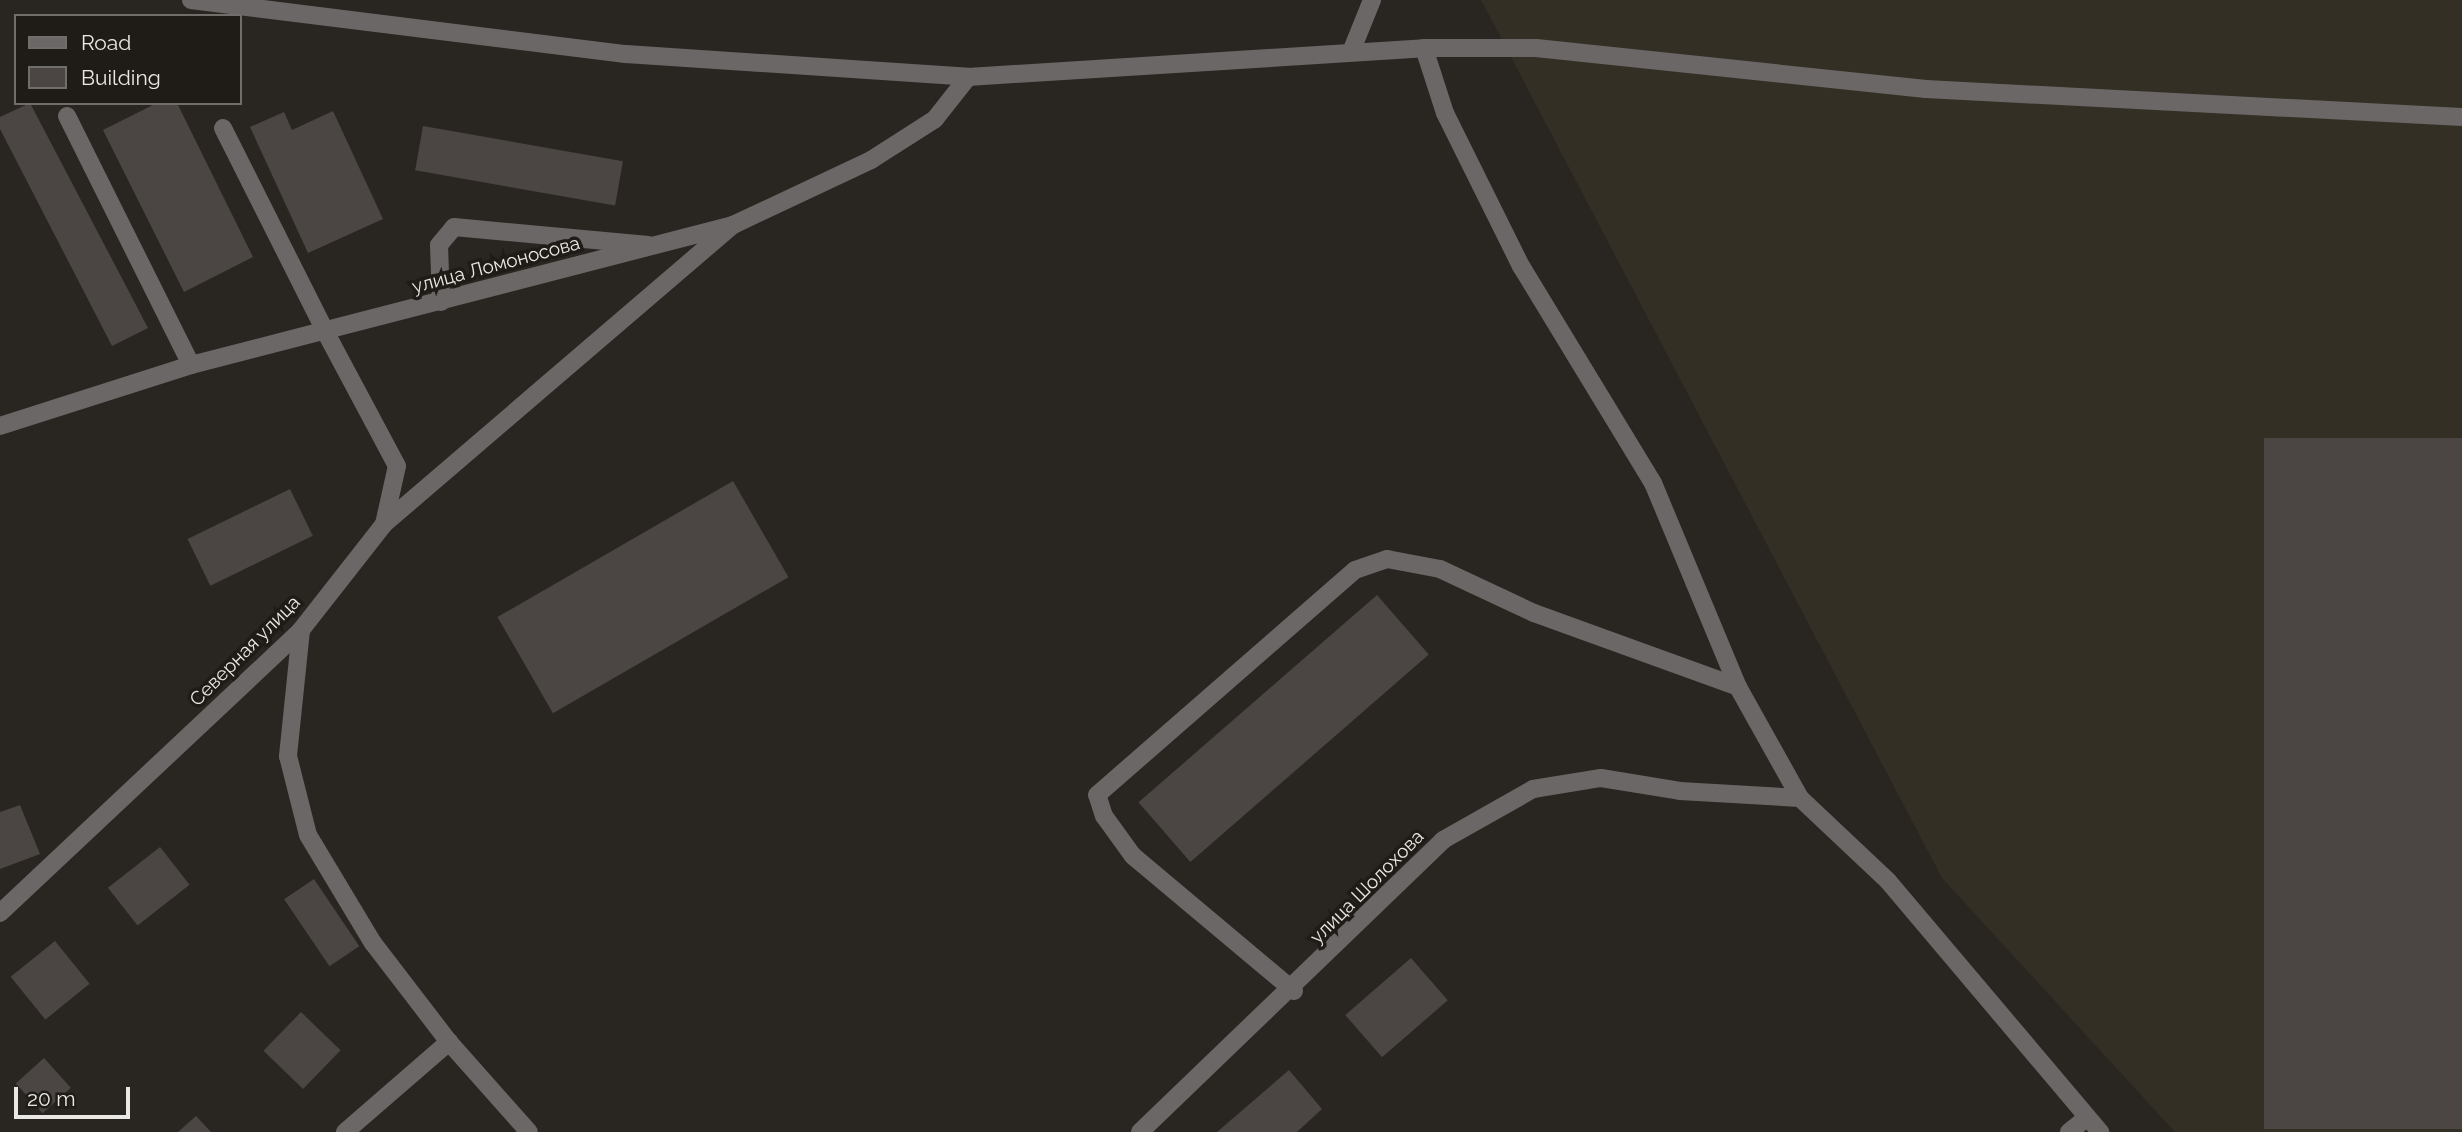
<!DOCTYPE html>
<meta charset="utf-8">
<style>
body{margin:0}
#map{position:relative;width:2462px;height:1132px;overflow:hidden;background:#292621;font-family:Raleway,sans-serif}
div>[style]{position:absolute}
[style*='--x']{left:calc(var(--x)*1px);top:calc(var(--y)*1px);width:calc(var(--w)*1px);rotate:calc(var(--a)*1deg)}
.built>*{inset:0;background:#342f25}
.building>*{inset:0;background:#4b4543;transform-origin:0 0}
.lane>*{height:18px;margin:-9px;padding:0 9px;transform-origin:9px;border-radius:9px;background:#6b6767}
.street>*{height:18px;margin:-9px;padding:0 9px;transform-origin:9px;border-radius:9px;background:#6b6767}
span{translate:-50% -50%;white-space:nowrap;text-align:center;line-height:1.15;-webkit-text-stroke:7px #1f1c18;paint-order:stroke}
.street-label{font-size:19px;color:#eae8e5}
.legend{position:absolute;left:14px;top:14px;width:228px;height:91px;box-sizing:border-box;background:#1f1c18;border:2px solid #706e6a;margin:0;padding:9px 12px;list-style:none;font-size:21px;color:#eae8e5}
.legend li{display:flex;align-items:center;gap:14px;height:35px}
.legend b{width:35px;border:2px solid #706e6a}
.scale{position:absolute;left:14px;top:1087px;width:116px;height:32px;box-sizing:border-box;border:4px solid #eae8e5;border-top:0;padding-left:9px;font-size:21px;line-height:24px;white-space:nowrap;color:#eae8e5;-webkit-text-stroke:5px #1f1c18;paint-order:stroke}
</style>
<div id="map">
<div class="built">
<i style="clip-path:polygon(1481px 0,2462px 0,2462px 1132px,2175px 1132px,1942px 878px)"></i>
</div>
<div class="building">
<i style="clip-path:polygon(30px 103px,148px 328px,112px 346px,0 129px,0 117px)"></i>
<i style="clip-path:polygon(157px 103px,177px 103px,253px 257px,184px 292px,103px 130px)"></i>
<i style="clip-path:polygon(333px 111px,383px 219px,308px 253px,250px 127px,284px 112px,292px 130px)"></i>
<i style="left:423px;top:126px;width:203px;height:45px;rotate:10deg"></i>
<i style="left:2462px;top:438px;width:691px;height:198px;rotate:90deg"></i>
<i style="left:733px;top:481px;width:111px;height:272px;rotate:60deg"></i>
<i style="left:290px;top:489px;width:52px;height:114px;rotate:64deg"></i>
<i style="left:1377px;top:595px;width:79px;height:316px;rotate:49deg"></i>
<i style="clip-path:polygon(20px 805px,40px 854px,0 869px,0 812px)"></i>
<i style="left:160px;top:847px;width:48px;height:66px;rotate:52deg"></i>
<i style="left:314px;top:879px;width:81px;height:36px;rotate:56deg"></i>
<i style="left:55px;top:941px;width:55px;height:57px;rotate:51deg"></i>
<i style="left:1411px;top:958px;width:56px;height:87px;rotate:49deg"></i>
<i style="left:301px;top:1012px;width:55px;height:54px;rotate:44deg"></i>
<i style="left:44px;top:1058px;width:40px;height:38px;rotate:48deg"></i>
<i style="clip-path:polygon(1289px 1070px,1322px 1109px,1297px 1132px,1217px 1132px)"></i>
<i style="clip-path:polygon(196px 1116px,211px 1132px,178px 1132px)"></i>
</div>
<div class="lane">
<i style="--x:1351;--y:52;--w:56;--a:-68"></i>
<i style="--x:67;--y:116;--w:278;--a:63.5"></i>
<i style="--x:223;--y:128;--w:229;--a:63.3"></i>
<i style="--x:441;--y:302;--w:57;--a:-92"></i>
<i style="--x:439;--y:245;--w:23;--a:-50"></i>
<i style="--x:454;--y:227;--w:195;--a:5.3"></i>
<i style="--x:384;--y:524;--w:460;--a:-40.6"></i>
<i style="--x:301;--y:630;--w:127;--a:95.9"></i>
<i style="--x:288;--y:756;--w:81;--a:75.8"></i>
<i style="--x:308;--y:835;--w:126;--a:59"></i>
<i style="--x:373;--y:943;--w:125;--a:52.5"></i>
<i style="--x:449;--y:1042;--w:120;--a:48.4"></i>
<i style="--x:1294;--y:991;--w:210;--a:-140"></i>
<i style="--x:1133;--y:856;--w:49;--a:-125.9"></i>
<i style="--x:1104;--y:816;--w:22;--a:-108"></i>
<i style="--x:1097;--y:795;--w:342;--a:-41.1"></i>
<i style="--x:1355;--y:570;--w:34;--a:-19"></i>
<i style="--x:1387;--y:559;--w:54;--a:10.7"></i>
<i style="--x:1440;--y:569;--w:104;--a:25.1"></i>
<i style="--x:1534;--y:613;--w:217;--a:19.9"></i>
</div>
<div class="street">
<i style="--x:191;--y:0;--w:438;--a:7.1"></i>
<i style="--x:626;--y:54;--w:343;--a:3.8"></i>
<i style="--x:968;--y:77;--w:457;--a:-3.6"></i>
<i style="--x:1424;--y:48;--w:112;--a:0"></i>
<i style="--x:1536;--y:48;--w:392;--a:6"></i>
<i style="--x:1926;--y:89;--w:537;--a:2.99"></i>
<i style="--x:1424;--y:48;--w:68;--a:72.1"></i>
<i style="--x:1445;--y:113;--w:171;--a:63.6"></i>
<i style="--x:1521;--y:266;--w:254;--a:58.7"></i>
<i style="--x:1653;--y:483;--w:221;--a:67.4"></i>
<i style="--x:1738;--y:687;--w:127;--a:60.8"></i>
<i style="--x:1800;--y:798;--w:121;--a:43.3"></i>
<i style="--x:1888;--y:881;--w:329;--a:49.8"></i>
<i style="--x:0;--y:426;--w:201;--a:-17.7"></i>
<i style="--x:191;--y:365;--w:560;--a:-14.48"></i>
<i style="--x:733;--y:225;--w:153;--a:-25.2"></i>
<i style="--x:871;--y:160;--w:76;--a:-32.6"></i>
<i style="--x:935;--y:119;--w:53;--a:-51.8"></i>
<i style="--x:0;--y:913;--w:413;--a:-43.2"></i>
<i style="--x:301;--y:630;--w:135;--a:-51.9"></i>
<i style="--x:384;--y:524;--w:59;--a:-77.4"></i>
<i style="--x:397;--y:466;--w:151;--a:-118.1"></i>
<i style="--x:345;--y:1132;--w:138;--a:-40.9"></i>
<i style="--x:1140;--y:1132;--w:421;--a:-43.9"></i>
<i style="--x:1443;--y:840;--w:103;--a:-29.5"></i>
<i style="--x:1533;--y:789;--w:69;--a:-9.2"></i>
<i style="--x:1601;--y:778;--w:80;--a:9.3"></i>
<i style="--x:1680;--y:791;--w:120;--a:3.3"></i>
<i style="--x:2069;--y:1132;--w:22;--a:-39"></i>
</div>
<div class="street-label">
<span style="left:496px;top:265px;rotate:-15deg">улица Ломоносова</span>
<span style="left:245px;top:651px;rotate:-45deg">Северная улица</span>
<span style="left:1367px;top:887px;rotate:-45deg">улица Шолохова</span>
</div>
<ul class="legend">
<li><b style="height:9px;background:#6b6767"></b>Road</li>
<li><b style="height:19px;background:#4b4543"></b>Building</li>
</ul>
<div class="scale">20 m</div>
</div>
